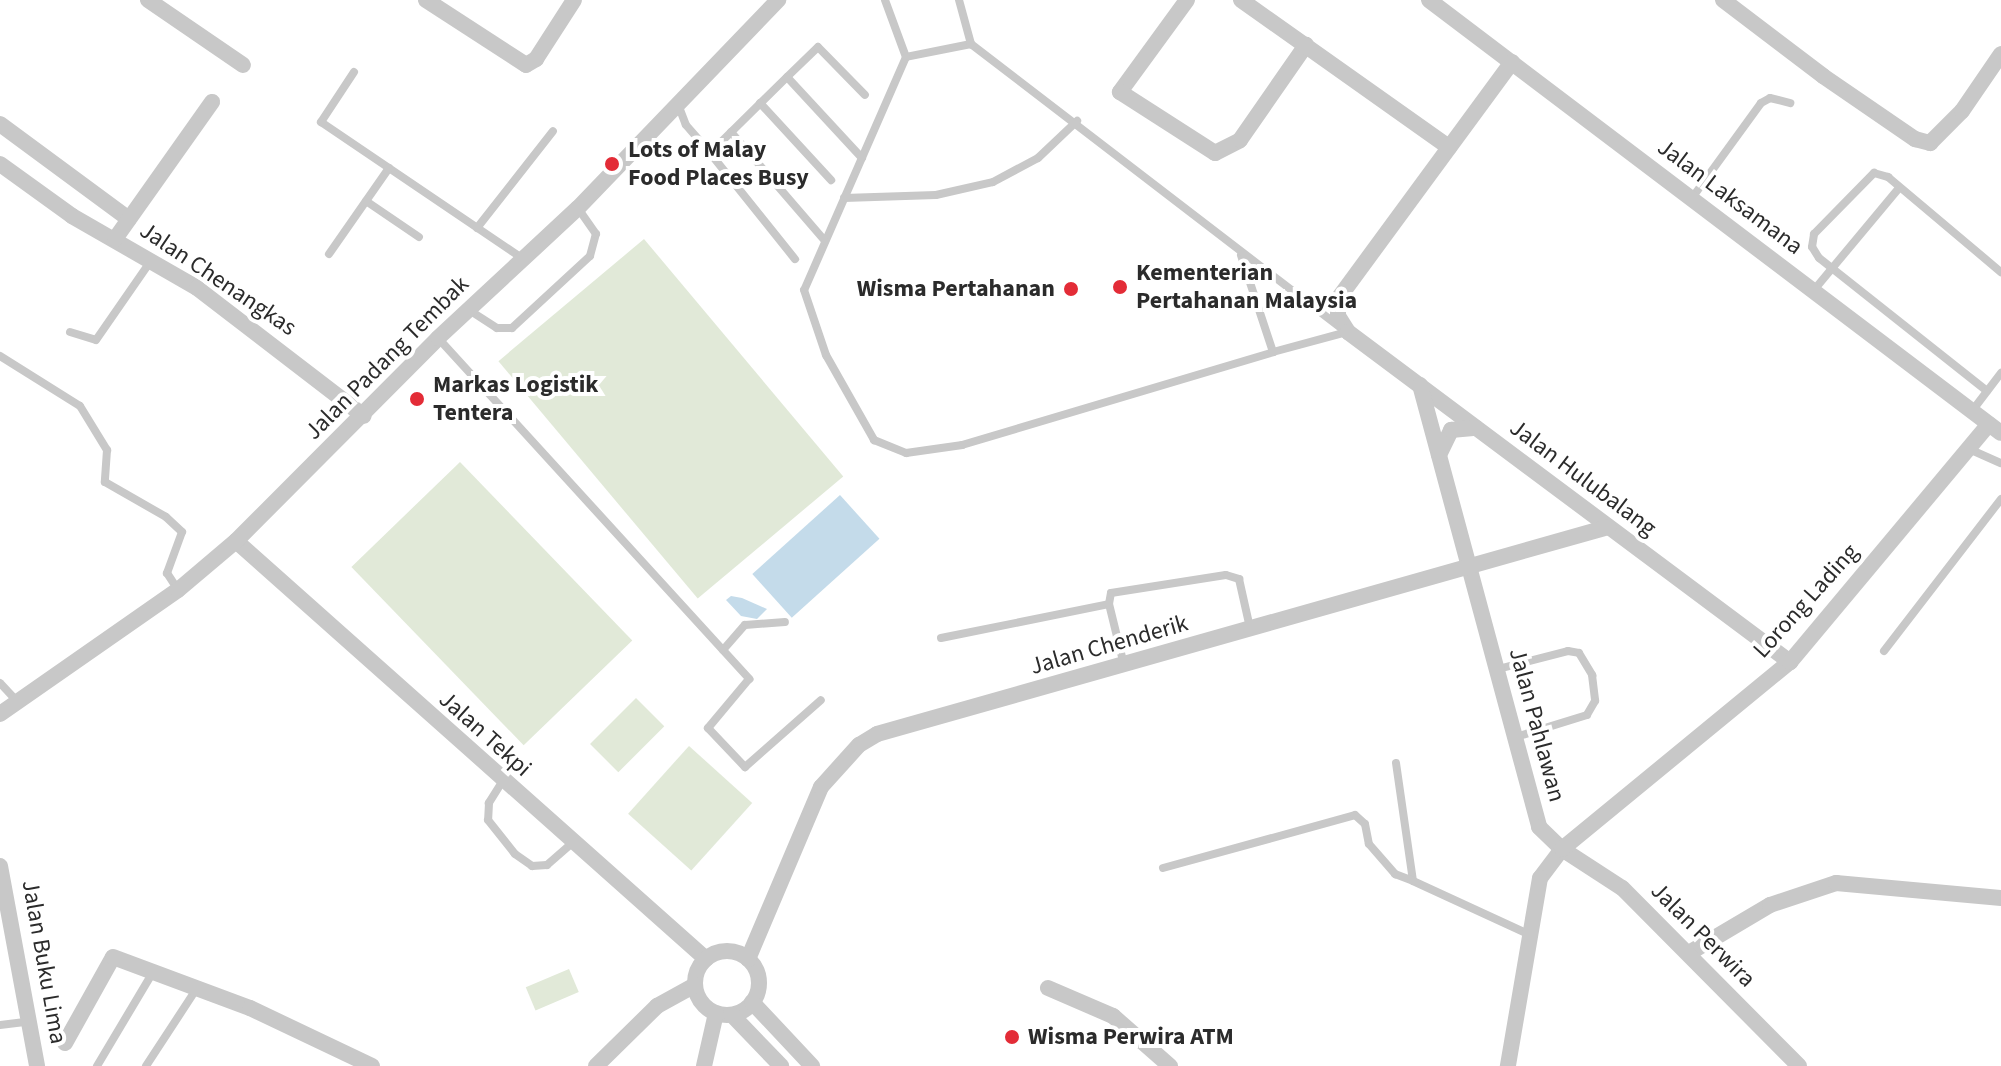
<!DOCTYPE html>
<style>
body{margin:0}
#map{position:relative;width:2001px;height:1066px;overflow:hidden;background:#fff;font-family:"Source Sans 3",sans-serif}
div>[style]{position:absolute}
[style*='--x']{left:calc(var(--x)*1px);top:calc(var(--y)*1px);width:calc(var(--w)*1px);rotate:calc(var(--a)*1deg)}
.green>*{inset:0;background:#e1e9d8;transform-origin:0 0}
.water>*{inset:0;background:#c4dbea;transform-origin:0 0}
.service>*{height:8px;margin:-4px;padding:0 4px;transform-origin:4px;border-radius:4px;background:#c8c8c8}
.minor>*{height:16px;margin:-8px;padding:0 8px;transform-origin:8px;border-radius:8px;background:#c8c8c8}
.minor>.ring{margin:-8px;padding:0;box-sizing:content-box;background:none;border:16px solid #c8c8c8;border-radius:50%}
.dots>*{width:22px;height:22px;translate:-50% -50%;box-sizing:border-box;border:4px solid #fff;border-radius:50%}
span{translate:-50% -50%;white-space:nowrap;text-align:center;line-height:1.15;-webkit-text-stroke:8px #fff;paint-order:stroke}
.poi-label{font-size:24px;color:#2b2b2b;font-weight:700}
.left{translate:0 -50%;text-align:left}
.right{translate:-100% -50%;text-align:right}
.street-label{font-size:24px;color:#2b2b2b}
</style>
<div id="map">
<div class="green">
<i style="left:644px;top:239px;width:310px;height:190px;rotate:50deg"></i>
<i style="left:460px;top:462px;width:248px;height:151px;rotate:46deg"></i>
<i style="left:636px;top:698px;width:40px;height:65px;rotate:45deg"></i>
<i style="left:689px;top:746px;width:85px;height:91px;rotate:42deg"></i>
<i style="left:569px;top:969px;width:25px;height:47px;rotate:67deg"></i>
</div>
<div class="water">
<i style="left:840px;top:495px;width:59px;height:118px;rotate:48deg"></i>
<i style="clip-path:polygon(731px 596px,742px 598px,767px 609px,757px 619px,741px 616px,726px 600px)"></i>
</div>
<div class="service">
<i style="--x:885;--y:0;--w:61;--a:69.8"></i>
<i style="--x:959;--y:0;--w:46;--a:74.7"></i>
<i style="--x:971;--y:44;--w:66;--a:168.7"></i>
<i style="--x:906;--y:57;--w:254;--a:113.6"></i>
<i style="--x:804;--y:290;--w:69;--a:71.3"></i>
<i style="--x:826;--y:355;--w:98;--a:60.5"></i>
<i style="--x:874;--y:440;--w:35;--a:22"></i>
<i style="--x:906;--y:453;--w:57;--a:-8.1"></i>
<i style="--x:962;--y:445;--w:325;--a:-16.6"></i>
<i style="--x:1273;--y:352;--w:102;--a:-108.3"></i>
<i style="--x:971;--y:44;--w:464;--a:37.5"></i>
<i style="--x:354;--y:72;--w:60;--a:123.4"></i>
<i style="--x:321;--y:122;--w:243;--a:34.1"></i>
<i style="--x:787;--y:77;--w:108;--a:135.4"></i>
<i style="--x:710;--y:153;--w:136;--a:51.3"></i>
<i style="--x:760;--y:103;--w:105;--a:47.3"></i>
<i style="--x:679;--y:107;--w:19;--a:69"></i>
<i style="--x:686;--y:125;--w:37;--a:49"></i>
<i style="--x:731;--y:132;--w:144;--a:49.2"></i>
<i style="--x:862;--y:158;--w:110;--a:-132.8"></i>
<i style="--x:787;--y:77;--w:43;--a:-44.1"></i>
<i style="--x:818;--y:47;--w:67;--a:45.6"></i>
<i style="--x:844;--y:198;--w:92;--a:-1.9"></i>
<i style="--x:936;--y:195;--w:58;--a:-12.8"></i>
<i style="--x:993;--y:182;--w:51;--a:-28.1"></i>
<i style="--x:1038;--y:158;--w:54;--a:-43.5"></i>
<i style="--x:1692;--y:198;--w:117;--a:-54"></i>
<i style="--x:1761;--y:103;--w:10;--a:-29"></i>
<i style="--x:1770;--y:98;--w:21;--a:14"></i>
<i style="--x:366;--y:201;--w:64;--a:34.2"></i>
<i style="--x:477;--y:228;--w:123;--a:-51.9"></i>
<i style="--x:329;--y:254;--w:105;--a:-55.1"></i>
<i style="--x:1814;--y:290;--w:133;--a:-50.2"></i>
<i style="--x:469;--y:310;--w:33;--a:33"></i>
<i style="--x:497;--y:328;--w:15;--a:0"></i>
<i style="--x:512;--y:328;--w:106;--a:-42.7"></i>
<i style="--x:590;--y:256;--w:23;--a:-75"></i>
<i style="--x:596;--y:234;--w:32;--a:-125"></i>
<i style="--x:70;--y:332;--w:27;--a:17"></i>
<i style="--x:96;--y:340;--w:98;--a:-55.3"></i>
<i style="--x:438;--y:338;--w:462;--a:47.6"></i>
<i style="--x:749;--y:679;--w:64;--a:129.9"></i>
<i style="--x:708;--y:728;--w:54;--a:46.5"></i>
<i style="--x:745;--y:767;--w:101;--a:-41.4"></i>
<i style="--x:1273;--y:352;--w:77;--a:-15.1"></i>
<i style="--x:0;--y:356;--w:94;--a:32"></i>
<i style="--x:80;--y:406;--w:52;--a:58.5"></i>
<i style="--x:107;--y:450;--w:32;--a:94"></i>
<i style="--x:105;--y:482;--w:70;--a:29.8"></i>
<i style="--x:166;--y:517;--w:22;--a:43"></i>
<i style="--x:182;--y:532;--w:44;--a:110.1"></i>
<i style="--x:167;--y:573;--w:20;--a:57"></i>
<i style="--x:1987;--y:391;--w:214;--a:-141.6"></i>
<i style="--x:1819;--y:258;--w:13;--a:-122"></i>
<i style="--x:1812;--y:247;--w:13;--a:-81"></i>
<i style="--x:1814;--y:234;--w:86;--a:-45.5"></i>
<i style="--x:1874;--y:173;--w:15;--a:16"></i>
<i style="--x:1888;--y:177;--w:148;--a:40.1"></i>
<i style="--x:1972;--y:411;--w:48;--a:-52.7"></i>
<i style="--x:1969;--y:449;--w:35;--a:24"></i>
<i style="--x:941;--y:638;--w:171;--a:-11.4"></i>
<i style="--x:723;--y:650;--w:33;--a:-49"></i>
<i style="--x:745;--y:625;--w:40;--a:-4.3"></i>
<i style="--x:1884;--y:651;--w:192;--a:-52.4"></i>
<i style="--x:1124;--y:665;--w:63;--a:-103.8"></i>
<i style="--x:1109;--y:604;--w:11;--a:-80"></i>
<i style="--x:1111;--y:593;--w:116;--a:-8.9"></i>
<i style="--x:1226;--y:575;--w:14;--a:17"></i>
<i style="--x:1239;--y:579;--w:50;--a:77.3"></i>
<i style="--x:1498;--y:669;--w:72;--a:-14.4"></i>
<i style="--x:1568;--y:651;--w:11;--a:10"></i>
<i style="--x:1579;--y:653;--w:26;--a:59"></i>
<i style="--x:1592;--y:675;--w:26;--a:83"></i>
<i style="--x:1595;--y:701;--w:16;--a:120"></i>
<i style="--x:1587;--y:715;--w:74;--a:162.8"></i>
<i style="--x:0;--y:683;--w:26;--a:47"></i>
<i style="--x:1396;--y:763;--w:119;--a:81.8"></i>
<i style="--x:1413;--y:881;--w:127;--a:24.7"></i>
<i style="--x:502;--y:782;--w:25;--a:122"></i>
<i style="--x:489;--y:803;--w:17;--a:93"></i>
<i style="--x:488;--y:820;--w:43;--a:51.5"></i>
<i style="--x:515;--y:854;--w:21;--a:35"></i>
<i style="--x:532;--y:866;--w:15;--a:-4"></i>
<i style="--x:547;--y:865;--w:33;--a:-41"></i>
<i style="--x:1163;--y:868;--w:199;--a:-15.4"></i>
<i style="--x:1355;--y:815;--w:13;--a:42"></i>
<i style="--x:1365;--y:824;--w:20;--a:79"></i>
<i style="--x:1369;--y:844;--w:40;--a:49"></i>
<i style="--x:1395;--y:874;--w:19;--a:21"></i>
<i style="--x:0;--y:1025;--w:31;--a:-7"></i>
<i style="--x:97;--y:1066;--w:109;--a:-59.2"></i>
<i style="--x:146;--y:1066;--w:93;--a:-56.8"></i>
</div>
<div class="minor">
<i style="--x:148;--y:0;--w:115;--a:34.4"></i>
<i style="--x:426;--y:0;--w:119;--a:33"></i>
<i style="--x:526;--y:65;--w:12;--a:-31"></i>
<i style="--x:536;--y:59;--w:70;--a:-57.2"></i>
<i style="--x:1187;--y:0;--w:114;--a:126.1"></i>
<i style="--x:1120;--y:92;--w:113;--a:32.7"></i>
<i style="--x:1215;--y:153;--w:28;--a:-27"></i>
<i style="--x:1240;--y:140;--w:116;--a:-55.2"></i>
<i style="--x:1241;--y:0;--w:255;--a:35.3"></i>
<i style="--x:1429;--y:0;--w:717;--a:37.13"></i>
<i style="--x:1723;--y:0;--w:126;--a:37.2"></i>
<i style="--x:1823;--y:76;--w:112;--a:34.4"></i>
<i style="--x:1915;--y:139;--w:16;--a:15"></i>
<i style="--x:1930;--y:143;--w:45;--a:-45"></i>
<i style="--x:1962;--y:111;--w:69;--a:-55.6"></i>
<i style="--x:1512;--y:62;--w:294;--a:126.3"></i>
<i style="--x:1338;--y:299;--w:17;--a:90"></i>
<i style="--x:1338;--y:316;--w:19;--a:58"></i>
<i style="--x:1348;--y:332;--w:552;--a:36.75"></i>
<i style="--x:0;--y:124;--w:160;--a:36.4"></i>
<i style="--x:0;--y:164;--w:89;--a:35.8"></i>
<i style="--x:72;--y:216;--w:144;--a:29.9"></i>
<i style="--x:197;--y:288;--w:210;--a:37.5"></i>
<i style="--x:115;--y:239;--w:168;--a:-54.7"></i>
<i style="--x:1420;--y:385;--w:458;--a:74.9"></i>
<i style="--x:1539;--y:827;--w:32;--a:44"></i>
<i style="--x:1562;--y:849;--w:36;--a:127"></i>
<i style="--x:1540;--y:878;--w:191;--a:99.7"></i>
<i style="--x:1439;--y:455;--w:28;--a:-64"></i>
<i style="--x:1451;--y:430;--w:25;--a:-5"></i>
<i style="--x:236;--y:541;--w:629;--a:41.65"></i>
<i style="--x:0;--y:714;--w:217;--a:-34.9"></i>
<i style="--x:178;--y:590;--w:76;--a:-40.2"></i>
<i style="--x:236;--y:541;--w:286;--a:-45.1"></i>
<i style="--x:438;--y:338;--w:191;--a:-42.9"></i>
<i style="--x:578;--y:208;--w:289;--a:-46.1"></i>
<i style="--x:0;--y:866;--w:203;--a:79.5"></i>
<i class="ring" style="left:695px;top:951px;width:48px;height:48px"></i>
<i style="--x:1689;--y:953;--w:94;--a:-30.7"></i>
<i style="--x:1770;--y:905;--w:70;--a:-18.4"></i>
<i style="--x:1836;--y:883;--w:166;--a:5.2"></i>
<i style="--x:748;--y:959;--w:187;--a:-67"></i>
<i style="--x:821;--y:787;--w:57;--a:-47.9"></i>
<i style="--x:859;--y:745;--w:21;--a:-31"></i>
<i style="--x:877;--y:734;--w:760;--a:-15.81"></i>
<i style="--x:1048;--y:988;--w:71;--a:23.3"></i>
<i style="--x:1113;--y:1016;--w:76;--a:41.3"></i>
<i style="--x:752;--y:1002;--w:88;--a:46.8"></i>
<i style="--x:732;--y:1015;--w:71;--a:46.1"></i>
<i style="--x:65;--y:1043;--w:98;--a:-60.8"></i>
<i style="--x:113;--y:957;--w:146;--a:20.4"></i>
<i style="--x:250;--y:1008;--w:135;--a:25.4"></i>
<i style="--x:596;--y:1066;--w:86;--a:-44.5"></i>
<i style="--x:657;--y:1006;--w:43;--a:-28.9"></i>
<i style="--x:704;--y:1066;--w:54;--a:-77.2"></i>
<i style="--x:1799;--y:1066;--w:251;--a:-134.8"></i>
<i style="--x:1622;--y:888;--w:72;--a:-147"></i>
<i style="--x:1562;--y:849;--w:295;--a:-39.4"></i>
<i style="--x:1790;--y:662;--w:310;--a:-50.1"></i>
</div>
<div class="dots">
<i style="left:612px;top:164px;background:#e32c37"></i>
<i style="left:1120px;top:287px;background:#e32c37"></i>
<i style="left:1071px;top:289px;background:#e32c37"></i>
<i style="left:417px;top:399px;background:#e32c37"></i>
<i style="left:1012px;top:1037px;background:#e32c37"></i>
</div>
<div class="poi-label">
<span class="left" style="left:628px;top:164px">Lots of Malay<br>Food Places Busy</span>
<span class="left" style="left:1136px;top:287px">Kementerian<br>Pertahanan Malaysia</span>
<span class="right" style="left:1055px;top:289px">Wisma Pertahanan</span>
<span class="left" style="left:433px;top:399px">Markas Logistik<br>Tentera</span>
<span class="left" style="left:1028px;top:1037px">Wisma Perwira ATM</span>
</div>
<div class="street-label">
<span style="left:1730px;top:197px;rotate:37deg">Jalan Laksamana</span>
<span style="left:218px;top:279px;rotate:34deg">Jalan Chenangkas</span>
<span style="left:387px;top:358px;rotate:-45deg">Jalan Padang Tembak</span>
<span style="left:1583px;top:478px;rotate:37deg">Jalan Hulubalang</span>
<span style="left:1806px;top:601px;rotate:-48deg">Lorong Lading</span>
<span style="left:1109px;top:645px;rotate:-16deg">Jalan Chenderik</span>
<span style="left:1537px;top:725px;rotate:75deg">Jalan Pahlawan</span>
<span style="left:485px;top:734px;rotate:42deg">Jalan Tekpi</span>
<span style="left:1703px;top:935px;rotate:45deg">Jalan Perwira</span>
<span style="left:44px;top:962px;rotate:80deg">Jalan Buku Lima</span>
</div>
</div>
